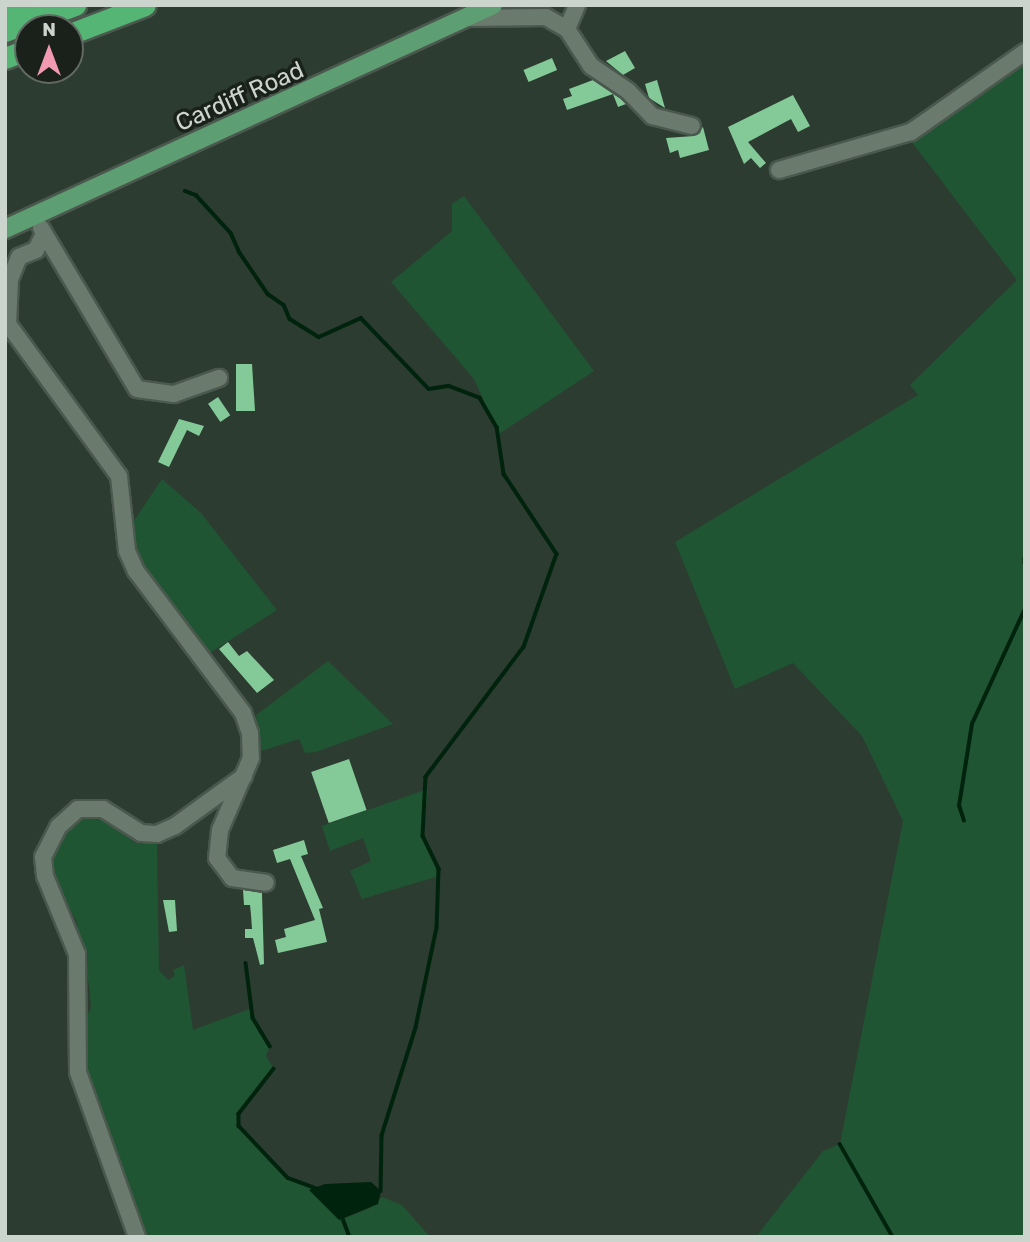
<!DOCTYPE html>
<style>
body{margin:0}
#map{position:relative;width:1030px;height:1242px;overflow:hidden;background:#2c3c30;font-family:Rubik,sans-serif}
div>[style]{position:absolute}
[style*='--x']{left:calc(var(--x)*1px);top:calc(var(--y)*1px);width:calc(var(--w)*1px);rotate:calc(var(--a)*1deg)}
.green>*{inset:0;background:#205533}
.water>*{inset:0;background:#00230d}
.stream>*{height:3.5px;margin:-1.75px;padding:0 1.75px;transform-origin:1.75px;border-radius:1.75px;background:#00230d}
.building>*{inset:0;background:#84c998;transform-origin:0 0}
.roads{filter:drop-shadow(2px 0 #4b584e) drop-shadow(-2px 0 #4b584e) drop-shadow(0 2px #4b584e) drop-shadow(0 -2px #4b584e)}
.minor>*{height:16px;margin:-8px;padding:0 8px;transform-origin:8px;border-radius:8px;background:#6a7b6e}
.major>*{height:18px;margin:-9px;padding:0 9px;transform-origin:9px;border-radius:9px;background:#5d9e72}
.highway>*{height:21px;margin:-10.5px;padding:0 10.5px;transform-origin:10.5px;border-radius:10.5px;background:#54b574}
span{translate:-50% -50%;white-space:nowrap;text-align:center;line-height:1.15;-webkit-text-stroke:7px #1a211b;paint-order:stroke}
.street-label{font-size:24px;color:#cbd5cd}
.frame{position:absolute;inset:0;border:7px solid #cbd5cd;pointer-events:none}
.north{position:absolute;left:14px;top:14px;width:70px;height:70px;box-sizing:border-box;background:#1a211b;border:2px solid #616962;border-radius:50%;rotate:0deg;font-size:19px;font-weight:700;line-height:28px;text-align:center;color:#cbd5cd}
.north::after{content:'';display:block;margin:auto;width:24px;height:32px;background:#f19ab1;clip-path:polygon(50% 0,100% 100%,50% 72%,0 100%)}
</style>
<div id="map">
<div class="green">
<i style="clip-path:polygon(1025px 61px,1025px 1237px,756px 1237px,823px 1151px,840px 1144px,903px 821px,862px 736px,793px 663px,735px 689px,675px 542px,918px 395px,910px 385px,1017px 280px,911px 141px)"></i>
<i style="clip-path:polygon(464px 196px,594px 371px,499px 434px,474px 379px,391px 282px,452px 231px,452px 204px)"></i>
<i style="clip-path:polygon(162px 479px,201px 513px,277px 610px,205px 656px,133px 555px,129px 528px)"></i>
<i style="clip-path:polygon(328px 661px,393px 724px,316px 752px,305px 753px,299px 739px,261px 751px,256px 715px)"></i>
<i style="clip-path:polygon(428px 789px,423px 836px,439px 876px,362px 899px,350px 871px,371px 861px,363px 838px,330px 851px,322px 826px)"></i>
<i style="clip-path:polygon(80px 816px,110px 822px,135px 843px,157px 844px,159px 970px,168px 980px,175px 976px,173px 970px,184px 965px,193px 1030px,252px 1008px,261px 1035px,270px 1046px,266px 1056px,274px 1069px,239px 1113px,239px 1126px,288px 1178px,315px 1188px,310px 1190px,343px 1219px,370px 1208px,382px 1197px,402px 1205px,430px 1237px,141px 1237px,84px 1070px,80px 1026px,91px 1008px,89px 986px,76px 920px,59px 890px,51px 862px,58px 841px)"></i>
</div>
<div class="water">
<i style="clip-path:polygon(371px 1182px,381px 1191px,378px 1204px,339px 1220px,309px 1190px,325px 1184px)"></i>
</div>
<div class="stream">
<i style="--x:185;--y:191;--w:12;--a:20"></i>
<i style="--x:196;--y:195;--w:52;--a:47.4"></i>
<i style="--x:231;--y:233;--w:22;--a:66"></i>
<i style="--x:240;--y:253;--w:50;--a:55.7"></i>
<i style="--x:268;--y:294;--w:19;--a:35"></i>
<i style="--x:284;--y:305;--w:15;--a:67"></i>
<i style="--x:290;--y:319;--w:34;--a:32"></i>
<i style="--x:319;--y:337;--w:46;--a:-24.3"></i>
<i style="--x:361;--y:318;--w:98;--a:46.2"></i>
<i style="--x:429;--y:389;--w:20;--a:-9"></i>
<i style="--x:449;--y:386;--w:33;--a:21"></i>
<i style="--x:480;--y:398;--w:34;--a:60"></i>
<i style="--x:497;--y:427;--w:48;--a:81.5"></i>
<i style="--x:504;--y:474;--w:96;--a:56.5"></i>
<i style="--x:557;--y:554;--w:99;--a:109.5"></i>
<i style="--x:524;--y:647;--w:163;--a:127"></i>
<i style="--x:426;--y:777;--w:59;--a:92.9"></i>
<i style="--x:423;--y:836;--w:37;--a:64"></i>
<i style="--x:439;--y:869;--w:59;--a:91.9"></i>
<i style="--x:437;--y:928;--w:102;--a:101.9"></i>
<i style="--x:416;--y:1028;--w:113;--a:107.5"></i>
<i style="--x:382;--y:1136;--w:55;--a:91"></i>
<i style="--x:1025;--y:558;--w:5;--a:90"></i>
<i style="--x:964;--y:821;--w:16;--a:-108"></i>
<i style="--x:959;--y:806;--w:83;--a:-81"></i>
<i style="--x:972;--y:724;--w:127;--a:-65.3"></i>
<i style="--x:246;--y:963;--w:55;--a:82.7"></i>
<i style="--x:253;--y:1018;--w:33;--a:59"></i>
<i style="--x:274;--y:1069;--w:57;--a:127.9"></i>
<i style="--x:239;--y:1114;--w:12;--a:90"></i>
<i style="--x:239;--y:1126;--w:71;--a:46.7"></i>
<i style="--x:288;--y:1178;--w:29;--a:20"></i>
<i style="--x:840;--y:1144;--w:107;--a:60.3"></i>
<i style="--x:343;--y:1219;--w:19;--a:69"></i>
</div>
<div class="building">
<i style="clip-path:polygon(625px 51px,635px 68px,623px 75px,606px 61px)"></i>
<i style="left:552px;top:58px;width:13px;height:31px;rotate:67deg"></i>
<i style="clip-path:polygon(593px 80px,621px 99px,626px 104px,618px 107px,613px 94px,567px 110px,563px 99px,572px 96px,569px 89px)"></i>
<i style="clip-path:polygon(657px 80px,665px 108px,649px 98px,645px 84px)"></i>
<i style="clip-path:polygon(793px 95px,810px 126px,798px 132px,791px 119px,748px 142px,766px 163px,760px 168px,751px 158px,744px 164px,728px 127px)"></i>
<i style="clip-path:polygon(703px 127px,709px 150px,680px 158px,678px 150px,670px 153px,666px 138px,694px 136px)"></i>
<i style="clip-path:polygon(236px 364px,252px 364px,255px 411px,236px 411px)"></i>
<i style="left:218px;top:397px;width:22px;height:12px;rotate:56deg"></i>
<i style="clip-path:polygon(179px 419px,204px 426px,199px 436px,187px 430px,169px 467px,158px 462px)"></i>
<i style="clip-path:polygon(228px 642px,239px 656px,247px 651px,274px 680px,257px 693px,219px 649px)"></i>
<i style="left:349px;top:759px;width:54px;height:40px;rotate:71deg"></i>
<i style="clip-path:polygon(304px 840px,308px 854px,301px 856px,323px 908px,319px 909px,327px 942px,278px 953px,275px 940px,286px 937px,284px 929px,315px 920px,290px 859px,277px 863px,273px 850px)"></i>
<i style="clip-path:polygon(243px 890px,262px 893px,264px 964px,260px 965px,253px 938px,245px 938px,245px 929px,252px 929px,251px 915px,250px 905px,244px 905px)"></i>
<i style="clip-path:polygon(163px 900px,175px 900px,177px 931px,169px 932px)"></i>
</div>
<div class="roads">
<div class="minor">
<i style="--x:467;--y:18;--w:79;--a:-0.7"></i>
<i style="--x:546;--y:17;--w:24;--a:30"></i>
<i style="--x:567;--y:29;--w:44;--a:57"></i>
<i style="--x:591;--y:66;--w:45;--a:34"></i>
<i style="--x:628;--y:91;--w:35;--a:46"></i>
<i style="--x:652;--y:116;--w:41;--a:14"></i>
<i style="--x:567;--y:29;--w:26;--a:-67"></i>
<i style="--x:779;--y:170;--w:137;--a:-16.1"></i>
<i style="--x:911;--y:132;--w:139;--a:-35.1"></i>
<i style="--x:41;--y:228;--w:187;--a:59.2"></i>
<i style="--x:137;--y:389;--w:37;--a:8"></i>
<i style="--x:174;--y:394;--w:48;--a:-19.6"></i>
<i style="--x:44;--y:234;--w:18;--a:117"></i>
<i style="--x:36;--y:250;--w:18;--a:158"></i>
<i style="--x:19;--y:257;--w:24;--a:112"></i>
<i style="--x:10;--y:279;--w:45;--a:92.5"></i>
<i style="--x:8;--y:324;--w:188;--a:53.9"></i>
<i style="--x:119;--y:476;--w:75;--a:83.9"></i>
<i style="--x:127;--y:551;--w:22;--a:66"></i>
<i style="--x:136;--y:571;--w:178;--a:53"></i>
<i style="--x:243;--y:713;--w:21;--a:71"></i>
<i style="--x:250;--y:733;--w:25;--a:88"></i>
<i style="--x:251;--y:758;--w:78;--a:113.3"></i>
<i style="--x:220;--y:830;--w:28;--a:96"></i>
<i style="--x:217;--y:858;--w:25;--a:53"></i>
<i style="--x:232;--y:878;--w:34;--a:8"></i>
<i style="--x:137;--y:1237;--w:175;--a:-109.7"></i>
<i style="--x:78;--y:1072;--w:118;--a:-90.5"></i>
<i style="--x:77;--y:954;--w:84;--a:-112.3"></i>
<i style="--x:45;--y:876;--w:19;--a:-96"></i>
<i style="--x:43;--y:857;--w:34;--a:-63"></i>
<i style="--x:58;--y:827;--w:27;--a:-42"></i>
<i style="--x:78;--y:809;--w:25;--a:0"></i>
<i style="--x:103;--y:809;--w:45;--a:32.3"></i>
<i style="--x:141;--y:833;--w:16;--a:4"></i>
<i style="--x:157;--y:834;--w:20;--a:-24"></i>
<i style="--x:175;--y:826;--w:85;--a:-35.9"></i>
</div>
<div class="major">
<i style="--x:5;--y:229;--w:537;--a:-24.66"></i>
</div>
<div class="highway">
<i style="--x:5;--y:14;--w:28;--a:-19"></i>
<i style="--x:5;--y:31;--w:75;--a:-20.4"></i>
<i style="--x:70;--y:34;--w:80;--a:-21.1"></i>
<i style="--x:5;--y:58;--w:25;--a:-21"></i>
</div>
</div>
<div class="street-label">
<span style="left:240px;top:97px;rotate:-24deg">Cardiff Road</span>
</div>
<div class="frame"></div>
<div class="north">N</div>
</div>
